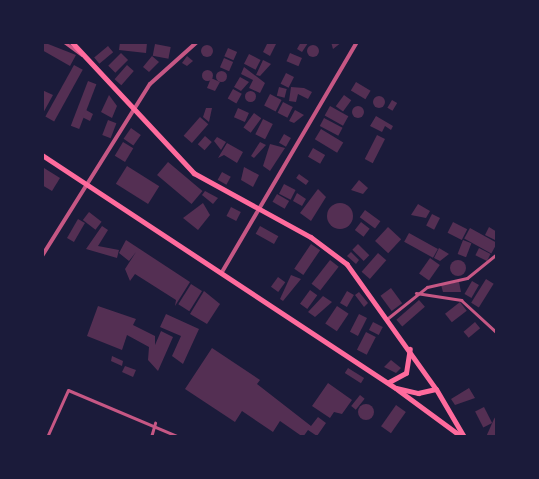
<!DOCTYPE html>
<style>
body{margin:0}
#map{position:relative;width:539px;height:479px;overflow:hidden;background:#1b1b3a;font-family:Signika,sans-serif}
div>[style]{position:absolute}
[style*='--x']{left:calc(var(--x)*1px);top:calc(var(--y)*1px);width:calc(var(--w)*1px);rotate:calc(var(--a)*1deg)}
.building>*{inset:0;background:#542f53;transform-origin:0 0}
.round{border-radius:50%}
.minor>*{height:3px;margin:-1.5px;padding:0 1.5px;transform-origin:1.5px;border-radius:1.5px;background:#c65784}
.tertiary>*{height:4px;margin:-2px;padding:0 2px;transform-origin:2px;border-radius:2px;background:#c65784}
.secondary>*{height:4.5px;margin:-2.25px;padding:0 2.25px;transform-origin:2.25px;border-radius:2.25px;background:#ff6b9d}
.trunk>*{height:5px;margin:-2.5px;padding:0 2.5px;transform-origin:2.5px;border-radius:2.5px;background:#ff6b9d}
span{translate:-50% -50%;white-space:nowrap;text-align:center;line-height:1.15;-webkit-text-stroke:5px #1b1b3a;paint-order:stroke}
.frame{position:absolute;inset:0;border:44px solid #1b1b3a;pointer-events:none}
</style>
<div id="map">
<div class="building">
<i style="clip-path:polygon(43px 42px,76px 55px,70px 66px,42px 50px)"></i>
<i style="clip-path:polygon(120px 42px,147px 43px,146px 53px,119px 50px)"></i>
<i style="clip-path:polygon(268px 42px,277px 42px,270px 56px,263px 52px)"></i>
<i style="clip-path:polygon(301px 42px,308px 43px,302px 52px,297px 49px)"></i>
<i style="clip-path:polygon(331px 42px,342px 42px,333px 49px)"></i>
<i style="left:155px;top:44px;width:16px;height:12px;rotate:11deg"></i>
<i class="round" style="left:307px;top:45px;width:12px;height:12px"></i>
<i class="round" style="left:201px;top:45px;width:12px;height:12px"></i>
<i style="left:108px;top:46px;width:8px;height:18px;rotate:50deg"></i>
<i style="left:228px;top:48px;width:10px;height:9px;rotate:24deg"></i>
<i style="left:121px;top:53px;width:10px;height:18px;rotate:45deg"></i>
<i style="left:290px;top:53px;width:13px;height:9px;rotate:23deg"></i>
<i style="left:249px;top:54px;width:13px;height:11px;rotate:27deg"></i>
<i style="clip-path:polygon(152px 56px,159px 62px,149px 72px,143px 67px)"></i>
<i style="clip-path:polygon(187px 56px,193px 61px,187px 66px,182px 63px)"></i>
<i style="left:224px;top:58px;width:10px;height:10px;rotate:24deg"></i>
<i style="clip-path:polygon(263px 60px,271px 64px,260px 76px,256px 75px)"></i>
<i style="left:74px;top:65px;width:10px;height:59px;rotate:29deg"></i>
<i style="left:127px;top:65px;width:9px;height:19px;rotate:41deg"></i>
<i style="clip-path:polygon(244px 67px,265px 83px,260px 93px,249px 88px,253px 80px,241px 74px)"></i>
<i class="round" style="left:201.5px;top:69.5px;width:11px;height:11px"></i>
<i class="round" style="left:215.5px;top:70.5px;width:11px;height:11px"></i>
<i style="left:286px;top:73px;width:9px;height:12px;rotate:27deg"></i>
<i style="clip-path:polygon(240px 77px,249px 82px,241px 91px,234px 87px)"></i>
<i style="clip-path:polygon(211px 78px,220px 82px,215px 91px,207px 88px)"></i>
<i style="left:88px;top:81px;width:9px;height:48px;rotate:21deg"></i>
<i style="left:356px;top:82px;width:17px;height:10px;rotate:31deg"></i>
<i style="left:279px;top:87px;width:8px;height:9px;rotate:14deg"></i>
<i style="clip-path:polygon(291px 87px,304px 88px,312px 92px,308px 99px,298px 94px,296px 102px,289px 101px)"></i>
<i style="left:233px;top:89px;width:10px;height:11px;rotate:29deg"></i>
<i style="clip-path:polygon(42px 90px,53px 95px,42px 115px)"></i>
<i class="round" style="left:244.5px;top:90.5px;width:11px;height:11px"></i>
<i style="left:270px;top:94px;width:13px;height:13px;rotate:27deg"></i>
<i style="clip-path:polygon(109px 95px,117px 106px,112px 118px,101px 112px)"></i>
<i style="left:344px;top:95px;width:9px;height:14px;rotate:36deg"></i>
<i class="round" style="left:373px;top:96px;width:12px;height:12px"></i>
<i style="left:392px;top:100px;width:6px;height:9px;rotate:31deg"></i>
<i style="left:283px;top:102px;width:11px;height:12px;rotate:27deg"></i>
<i class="round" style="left:352px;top:106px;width:12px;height:12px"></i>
<i style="left:330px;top:106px;width:21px;height:11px;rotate:29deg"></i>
<i style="clip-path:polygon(206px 108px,212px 108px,209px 122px,203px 117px)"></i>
<i style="left:238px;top:108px;width:12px;height:10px;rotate:24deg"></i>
<i style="clip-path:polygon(86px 110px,93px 114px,90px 121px,82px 117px)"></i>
<i style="clip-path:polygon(295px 110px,304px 115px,294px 123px,289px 121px)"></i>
<i style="left:254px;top:113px;width:9px;height:18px;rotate:36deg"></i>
<i style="clip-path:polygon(376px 116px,393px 126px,391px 130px,385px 126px,382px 132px,370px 126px)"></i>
<i style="left:200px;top:117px;width:11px;height:25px;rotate:41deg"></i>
<i style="left:324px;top:118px;width:21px;height:9px;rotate:28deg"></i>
<i style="left:263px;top:119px;width:11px;height:17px;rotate:27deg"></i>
<i style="left:108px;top:120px;width:9px;height:16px;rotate:21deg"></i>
<i style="left:131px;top:128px;width:12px;height:13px;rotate:35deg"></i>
<i style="left:321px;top:129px;width:26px;height:12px;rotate:31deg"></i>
<i style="left:284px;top:134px;width:8px;height:10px;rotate:30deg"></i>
<i style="left:377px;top:135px;width:9px;height:27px;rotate:27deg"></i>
<i style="left:205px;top:136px;width:9px;height:11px;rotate:41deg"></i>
<i style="clip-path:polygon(217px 137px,226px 142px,221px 150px,214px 141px)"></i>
<i style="left:123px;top:142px;width:12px;height:16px;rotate:31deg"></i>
<i style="clip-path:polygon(260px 142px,266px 145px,254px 158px,251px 156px)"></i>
<i style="clip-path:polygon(227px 143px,243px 152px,237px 163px,224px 155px,218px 158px)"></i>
<i style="clip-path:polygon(270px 144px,285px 148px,270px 171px,263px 166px)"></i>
<i style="left:313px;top:148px;width:14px;height:10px;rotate:30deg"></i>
<i style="left:168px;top:162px;width:45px;height:17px;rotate:40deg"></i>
<i style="left:127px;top:166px;width:38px;height:21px;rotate:32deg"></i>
<i style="clip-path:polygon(244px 167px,259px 175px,253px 187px,241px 180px)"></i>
<i style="clip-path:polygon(44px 168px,60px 178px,52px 191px,42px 185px)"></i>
<i style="left:222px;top:172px;width:10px;height:9px;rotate:29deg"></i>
<i style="left:299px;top:174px;width:12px;height:5px;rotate:35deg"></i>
<i style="clip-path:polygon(359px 180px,368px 188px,363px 194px,351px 190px)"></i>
<i style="left:284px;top:184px;width:13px;height:11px;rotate:27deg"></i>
<i style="clip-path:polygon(318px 189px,326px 197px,311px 221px,300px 213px)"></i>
<i style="clip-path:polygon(205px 191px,218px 198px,213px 204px,202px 195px)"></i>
<i style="clip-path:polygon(297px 193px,306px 199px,302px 206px,293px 201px)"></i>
<i style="left:277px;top:194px;width:14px;height:9px;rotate:30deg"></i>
<i class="round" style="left:327px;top:203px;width:26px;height:26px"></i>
<i style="clip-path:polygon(203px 203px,210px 215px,198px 230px,183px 218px)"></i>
<i style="clip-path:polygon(418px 204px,430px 211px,426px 218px,411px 215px)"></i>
<i style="left:231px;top:207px;width:11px;height:10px;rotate:27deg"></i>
<i style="left:365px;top:210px;width:19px;height:9px;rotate:36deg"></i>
<i style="left:89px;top:212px;width:16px;height:10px;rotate:38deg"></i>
<i style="left:432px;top:214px;width:9px;height:13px;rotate:27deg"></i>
<i style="left:78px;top:219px;width:8px;height:22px;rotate:30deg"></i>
<i style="left:361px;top:222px;width:11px;height:10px;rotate:38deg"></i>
<i style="left:453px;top:222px;width:16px;height:12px;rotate:27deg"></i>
<i style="clip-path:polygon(102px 226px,108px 230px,98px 246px,119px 250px,117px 258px,86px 249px)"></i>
<i style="left:260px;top:226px;width:21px;height:9px;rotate:29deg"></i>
<i style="left:388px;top:227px;width:18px;height:19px;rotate:43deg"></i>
<i style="clip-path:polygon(489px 227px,497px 232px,497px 241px,485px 235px)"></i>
<i style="left:470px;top:228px;width:31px;height:12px;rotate:29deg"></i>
<i style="left:409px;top:233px;width:33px;height:10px;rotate:29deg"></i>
<i style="clip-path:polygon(126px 240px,190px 282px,175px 306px,176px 300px,135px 274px,130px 281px,125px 269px,136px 252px,129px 261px,119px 253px)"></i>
<i style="left:463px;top:240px;width:9px;height:15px;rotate:21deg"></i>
<i style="left:311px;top:244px;width:11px;height:30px;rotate:34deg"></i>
<i style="left:358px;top:244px;width:16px;height:8px;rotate:45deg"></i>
<i style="clip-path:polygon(439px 248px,449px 254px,440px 261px,434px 258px)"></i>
<i style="left:479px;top:248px;width:13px;height:8px;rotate:27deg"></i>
<i style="clip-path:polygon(351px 252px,359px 260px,356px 264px,347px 256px)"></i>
<i style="left:378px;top:253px;width:11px;height:25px;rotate:41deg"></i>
<i style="left:430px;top:258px;width:12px;height:19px;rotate:35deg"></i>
<i style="left:330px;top:260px;width:11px;height:30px;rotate:38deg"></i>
<i class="round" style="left:450px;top:260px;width:16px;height:16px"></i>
<i style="clip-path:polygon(291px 275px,301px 279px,283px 301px,280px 299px)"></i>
<i style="left:278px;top:277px;width:9px;height:12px;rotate:36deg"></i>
<i style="left:486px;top:279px;width:9px;height:28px;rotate:32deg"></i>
<i style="left:472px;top:281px;width:8px;height:15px;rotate:30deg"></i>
<i style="clip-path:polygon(459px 282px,461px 292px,443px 292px,441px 285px)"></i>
<i style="left:191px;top:284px;width:13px;height:24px;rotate:32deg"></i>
<i style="left:391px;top:288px;width:19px;height:13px;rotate:54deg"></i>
<i style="left:310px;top:290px;width:9px;height:17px;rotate:36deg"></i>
<i style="clip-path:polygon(204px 291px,220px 304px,207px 324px,190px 314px)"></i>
<i style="left:347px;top:291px;width:8px;height:14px;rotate:30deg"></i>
<i style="clip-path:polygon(359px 292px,368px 303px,364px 307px,355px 295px)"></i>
<i style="clip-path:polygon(323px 296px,332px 302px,315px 317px,308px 312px)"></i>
<i style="left:419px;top:300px;width:9px;height:30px;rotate:49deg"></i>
<i style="left:460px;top:302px;width:11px;height:19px;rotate:52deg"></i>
<i style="clip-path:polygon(98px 306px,136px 319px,133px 325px,155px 336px,155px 345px,161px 331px,173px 337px,158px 371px,148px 360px,149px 347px,127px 335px,122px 350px,87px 336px)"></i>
<i style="left:337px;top:306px;width:14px;height:21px;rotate:34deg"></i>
<i style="clip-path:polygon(166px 314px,199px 329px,183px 364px,172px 356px,181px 336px,160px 327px)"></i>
<i style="left:359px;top:314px;width:9px;height:20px;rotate:27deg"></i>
<i style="left:373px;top:322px;width:11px;height:9px;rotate:27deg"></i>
<i style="left:475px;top:322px;width:8px;height:15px;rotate:50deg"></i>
<i style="left:366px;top:332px;width:11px;height:20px;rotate:27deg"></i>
<i style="clip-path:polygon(212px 348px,260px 380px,257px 384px,311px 426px,318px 417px,326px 423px,317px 436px,308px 430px,303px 437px,280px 421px,273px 432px,242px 411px,235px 422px,185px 389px)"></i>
<i style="clip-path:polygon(112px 356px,123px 361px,122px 366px,111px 361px)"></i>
<i style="clip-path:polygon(391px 360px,401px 368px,396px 373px,384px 367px)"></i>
<i style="clip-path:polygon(125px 366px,136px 370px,133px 377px,122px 372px)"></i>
<i style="left:348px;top:368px;width:19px;height:6px;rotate:32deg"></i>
<i style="clip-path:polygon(328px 383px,352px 400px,342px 414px,334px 412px,330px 418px,312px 406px)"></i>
<i style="clip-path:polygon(469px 388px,475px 398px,455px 405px,451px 399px)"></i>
<i style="left:360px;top:395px;width:6px;height:14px;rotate:39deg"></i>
<i class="round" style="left:358px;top:404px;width:16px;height:16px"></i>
<i style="left:396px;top:405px;width:12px;height:26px;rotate:35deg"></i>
<i style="left:484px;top:407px;width:18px;height:10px;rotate:63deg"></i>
<i style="clip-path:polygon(497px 414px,497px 437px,486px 437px,494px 419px)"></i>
</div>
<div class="minor">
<i style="--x:64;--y:42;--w:22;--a:36"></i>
<i style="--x:416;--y:293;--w:46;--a:8.8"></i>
<i style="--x:461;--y:300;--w:49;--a:42.5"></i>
<i style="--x:388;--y:318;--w:50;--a:-38.5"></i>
<i style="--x:427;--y:287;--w:41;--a:-12.7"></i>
<i style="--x:467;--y:278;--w:38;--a:-39"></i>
<i style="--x:47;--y:437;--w:51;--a:-65.9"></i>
<i style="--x:68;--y:390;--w:121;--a:22.9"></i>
<i style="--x:151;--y:437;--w:15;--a:-74"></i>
</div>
<div class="tertiary">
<i style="--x:42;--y:256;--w:203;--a:-57.9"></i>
<i style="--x:150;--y:84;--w:63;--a:-41.8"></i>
<i style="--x:222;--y:272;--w:267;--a:-59.6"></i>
</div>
<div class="secondary">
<i style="--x:72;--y:42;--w:179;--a:47"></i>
<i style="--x:194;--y:173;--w:133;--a:28.7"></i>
<i style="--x:311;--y:237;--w:45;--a:36.9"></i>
<i style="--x:347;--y:264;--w:153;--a:54.5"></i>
<i style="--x:389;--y:382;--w:19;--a:-28"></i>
<i style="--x:406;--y:373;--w:24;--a:-81"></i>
</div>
<div class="trunk">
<i style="--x:42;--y:155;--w:424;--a:33.4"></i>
<i style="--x:396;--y:388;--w:23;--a:13"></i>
<i style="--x:418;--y:393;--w:18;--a:-13"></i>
<i style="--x:436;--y:389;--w:56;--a:59.7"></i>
<i style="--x:398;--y:390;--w:79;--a:36.3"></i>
</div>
<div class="frame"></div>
</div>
